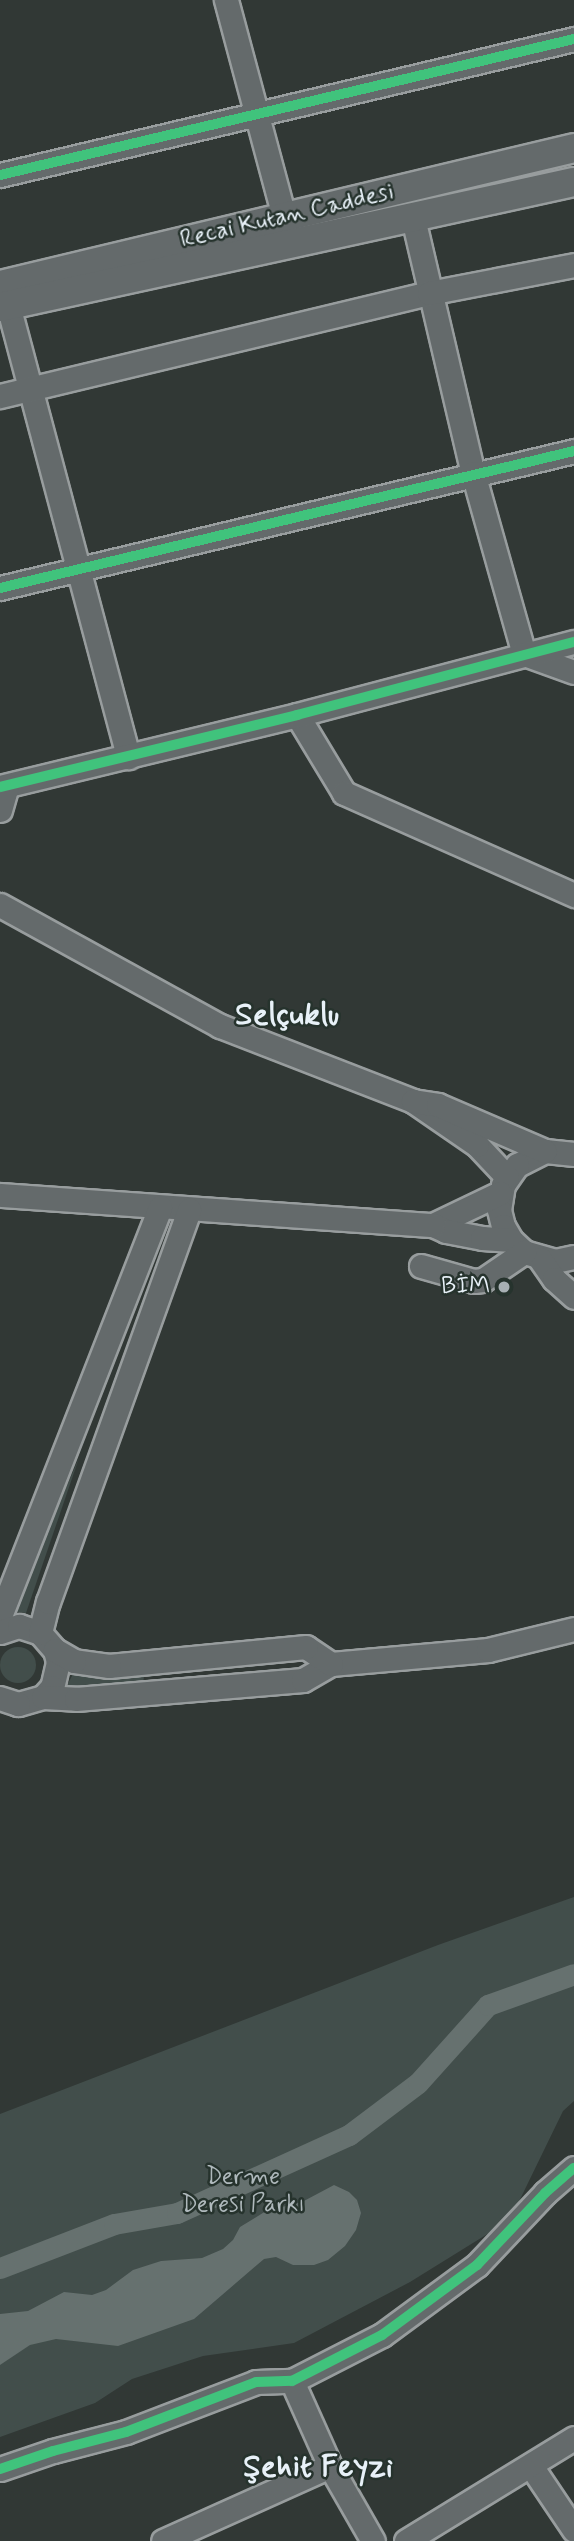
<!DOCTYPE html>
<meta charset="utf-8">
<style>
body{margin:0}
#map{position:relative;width:574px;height:2541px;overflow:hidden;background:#313835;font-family:Mynerve,sans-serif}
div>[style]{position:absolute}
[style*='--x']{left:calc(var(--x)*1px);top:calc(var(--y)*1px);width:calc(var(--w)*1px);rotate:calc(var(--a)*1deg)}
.green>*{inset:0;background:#424e4b}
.round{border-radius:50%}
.water>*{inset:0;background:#66716f}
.canal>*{height:21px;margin:-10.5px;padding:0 10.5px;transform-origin:10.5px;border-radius:10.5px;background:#66716f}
.roads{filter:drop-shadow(2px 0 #989d9e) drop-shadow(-2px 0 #989d9e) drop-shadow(0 2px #989d9e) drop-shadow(0 -2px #989d9e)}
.minor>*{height:23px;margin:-11.5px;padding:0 11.5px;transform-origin:11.5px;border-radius:11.5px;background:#646a6b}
.major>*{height:28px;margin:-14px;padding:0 14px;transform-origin:14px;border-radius:14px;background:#646a6b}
.cycleway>*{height:10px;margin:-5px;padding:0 5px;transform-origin:5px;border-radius:5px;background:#40c37c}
.dots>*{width:19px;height:19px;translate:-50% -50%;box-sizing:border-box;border:4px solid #26332d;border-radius:50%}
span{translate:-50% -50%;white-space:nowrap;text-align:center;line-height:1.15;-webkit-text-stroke:5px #26332d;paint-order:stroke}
.street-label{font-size:24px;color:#e8f1f8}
.poi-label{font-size:24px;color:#e8f1f8}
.right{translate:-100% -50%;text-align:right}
.park-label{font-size:24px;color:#afb9bc}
.district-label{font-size:32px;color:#e8f1f8;font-weight:700}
</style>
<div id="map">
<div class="green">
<i style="clip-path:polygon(79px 1458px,26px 1613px,12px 1611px)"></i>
<i class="round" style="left:0;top:1647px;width:36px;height:36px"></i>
<i style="clip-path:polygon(73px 1674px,110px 1678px,144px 1677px,143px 1683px,65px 1689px)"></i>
<i style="clip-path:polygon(574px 1897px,574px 2101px,563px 2111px,510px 2220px,410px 2282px,294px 2343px,203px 2356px,132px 2379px,95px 2403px,0 2437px,0 2114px,438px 1945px)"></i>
</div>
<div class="water">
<i style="clip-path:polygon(334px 2185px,349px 2192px,357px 2200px,361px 2213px,356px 2230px,345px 2246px,328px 2260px,314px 2265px,293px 2265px,276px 2257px,264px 2259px,194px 2319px,118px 2346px,56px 2339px,30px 2345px,0 2365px,0 2314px,28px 2311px,64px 2292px,92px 2295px,106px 2290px,133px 2270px,161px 2261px,202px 2258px,223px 2249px,233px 2240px,240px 2227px,266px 2211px,302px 2202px)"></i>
</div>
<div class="canal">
<i style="--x:0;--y:2268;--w:122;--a:-21.1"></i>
<i style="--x:114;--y:2224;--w:64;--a:-9.9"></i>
<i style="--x:177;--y:2213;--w:189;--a:-24.4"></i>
<i style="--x:349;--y:2135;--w:86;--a:-37"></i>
<i style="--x:418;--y:2083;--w:105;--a:-48.1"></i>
<i style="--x:488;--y:2005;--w:91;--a:-19.8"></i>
</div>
<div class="roads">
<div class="minor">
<i style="--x:226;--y:0;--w:225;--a:75"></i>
<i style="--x:0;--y:175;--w:590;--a:-13.33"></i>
<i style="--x:413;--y:218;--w:262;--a:76.8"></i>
<i style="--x:473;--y:473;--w:188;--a:74.3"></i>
<i style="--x:524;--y:654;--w:53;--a:19.8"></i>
<i style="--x:8;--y:305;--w:468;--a:75.1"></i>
<i style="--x:0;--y:396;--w:441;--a:-13.5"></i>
<i style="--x:429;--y:293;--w:148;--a:-10.9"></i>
<i style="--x:0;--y:588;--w:590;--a:-13.42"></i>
<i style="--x:297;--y:715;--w:91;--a:58.9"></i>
<i style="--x:344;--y:793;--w:252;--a:23.9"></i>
<i style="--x:0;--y:787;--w:306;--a:-13.6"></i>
<i style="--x:297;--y:715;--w:286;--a:-14.8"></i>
<i style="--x:0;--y:810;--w:25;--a:-74"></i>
<i style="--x:0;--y:905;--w:251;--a:28.8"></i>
<i style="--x:220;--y:1026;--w:207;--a:21.2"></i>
<i style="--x:574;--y:1154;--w:29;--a:-174"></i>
<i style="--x:545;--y:1151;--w:31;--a:153"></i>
<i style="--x:517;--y:1165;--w:24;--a:125"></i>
<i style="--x:503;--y:1185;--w:25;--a:99"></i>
<i style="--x:499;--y:1210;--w:16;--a:76"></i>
<i style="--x:503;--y:1226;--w:16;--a:60"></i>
<i style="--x:511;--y:1240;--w:18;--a:43"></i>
<i style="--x:524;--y:1252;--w:32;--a:16"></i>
<i style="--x:555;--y:1261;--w:19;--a:-12"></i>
<i style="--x:507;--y:1177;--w:44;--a:-133.2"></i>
<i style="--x:477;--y:1145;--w:78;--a:-145.5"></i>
<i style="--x:413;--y:1101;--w:25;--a:9"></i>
<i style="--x:438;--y:1105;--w:116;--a:23.3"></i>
<i style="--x:500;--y:1193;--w:74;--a:154.5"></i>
<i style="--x:433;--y:1225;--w:14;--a:25"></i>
<i style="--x:446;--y:1231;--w:37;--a:11"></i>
<i style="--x:482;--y:1238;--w:29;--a:4"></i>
<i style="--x:0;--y:1195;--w:434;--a:4"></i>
<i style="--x:540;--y:1259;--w:24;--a:55"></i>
<i style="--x:554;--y:1279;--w:27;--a:42"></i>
<i style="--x:421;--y:1266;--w:55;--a:15.8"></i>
<i style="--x:474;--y:1281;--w:9;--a:-6"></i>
<i style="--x:483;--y:1280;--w:50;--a:-34.3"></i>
<i style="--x:0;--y:1616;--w:439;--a:-68.6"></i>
<i style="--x:0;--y:1632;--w:20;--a:-18"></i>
<i style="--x:19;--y:1626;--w:22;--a:18"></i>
<i style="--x:40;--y:1633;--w:23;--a:49"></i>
<i style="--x:55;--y:1650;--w:12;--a:76"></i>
<i style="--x:58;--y:1662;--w:26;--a:103"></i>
<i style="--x:52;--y:1687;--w:13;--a:132"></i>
<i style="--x:43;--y:1697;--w:26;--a:164"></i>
<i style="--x:18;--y:1704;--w:19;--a:-162"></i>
<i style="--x:40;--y:1633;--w:32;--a:-76"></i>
<i style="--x:48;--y:1602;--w:417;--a:-70.2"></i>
<i style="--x:331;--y:1664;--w:158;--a:-5.1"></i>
<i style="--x:488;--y:1650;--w:89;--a:-13.7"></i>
<i style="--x:43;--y:1697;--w:33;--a:3"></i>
<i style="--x:76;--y:1699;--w:228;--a:-4.8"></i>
<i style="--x:303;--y:1680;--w:32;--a:-30"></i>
<i style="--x:331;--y:1664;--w:30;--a:-146"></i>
<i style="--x:306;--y:1647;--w:198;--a:174.5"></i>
<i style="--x:109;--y:1666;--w:35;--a:-172"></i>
<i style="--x:74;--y:1661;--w:22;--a:-150"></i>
<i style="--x:330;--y:2466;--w:86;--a:60.2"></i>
<i style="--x:531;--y:2466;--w:77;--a:56.1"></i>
<i style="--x:0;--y:2469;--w:56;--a:-18.8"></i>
<i style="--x:53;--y:2451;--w:75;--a:-14.6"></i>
<i style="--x:126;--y:2432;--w:139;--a:-21"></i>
<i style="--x:256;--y:2382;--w:36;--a:-2"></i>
<i style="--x:292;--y:2381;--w:101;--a:-27.1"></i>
<i style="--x:382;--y:2335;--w:118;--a:-36.4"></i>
<i style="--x:477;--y:2265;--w:99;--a:-46.6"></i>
<i style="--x:545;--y:2193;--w:38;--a:-41"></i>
<i style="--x:163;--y:2541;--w:183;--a:-24.2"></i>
<i style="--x:330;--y:2466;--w:93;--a:-114.1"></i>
<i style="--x:406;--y:2541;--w:197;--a:-31.5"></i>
</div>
<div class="major">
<i style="--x:0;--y:285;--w:590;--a:-13.42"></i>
<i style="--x:0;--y:307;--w:587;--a:-12.29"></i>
</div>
</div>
<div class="cycleway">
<i style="--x:0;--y:175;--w:590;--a:-13.33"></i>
<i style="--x:0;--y:588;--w:590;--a:-13.42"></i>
<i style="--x:0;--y:787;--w:306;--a:-13.6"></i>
<i style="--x:297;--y:715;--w:286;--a:-14.8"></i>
<i style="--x:0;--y:2469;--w:56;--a:-18.8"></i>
<i style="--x:53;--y:2451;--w:75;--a:-14.6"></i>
<i style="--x:126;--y:2432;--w:139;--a:-21"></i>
<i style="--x:256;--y:2382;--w:36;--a:-2"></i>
<i style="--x:292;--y:2381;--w:101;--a:-27.1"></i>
<i style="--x:382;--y:2335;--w:118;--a:-36.4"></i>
<i style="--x:477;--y:2265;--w:99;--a:-46.6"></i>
<i style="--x:545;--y:2193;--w:38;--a:-41"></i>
</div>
<div class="dots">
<i style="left:504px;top:1287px;background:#a8b0b4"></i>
</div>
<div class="street-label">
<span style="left:287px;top:216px;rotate:-13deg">Recai Kutan Caddesi</span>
</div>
<div class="poi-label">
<span class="right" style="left:490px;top:1287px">BİM</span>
</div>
<div class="park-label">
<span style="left:243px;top:2191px">Derme<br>Deresi Parkı</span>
</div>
<div class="district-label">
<span style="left:287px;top:1015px">Selçuklu</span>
<span style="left:318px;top:2467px">Şehit Feyzi</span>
</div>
</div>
